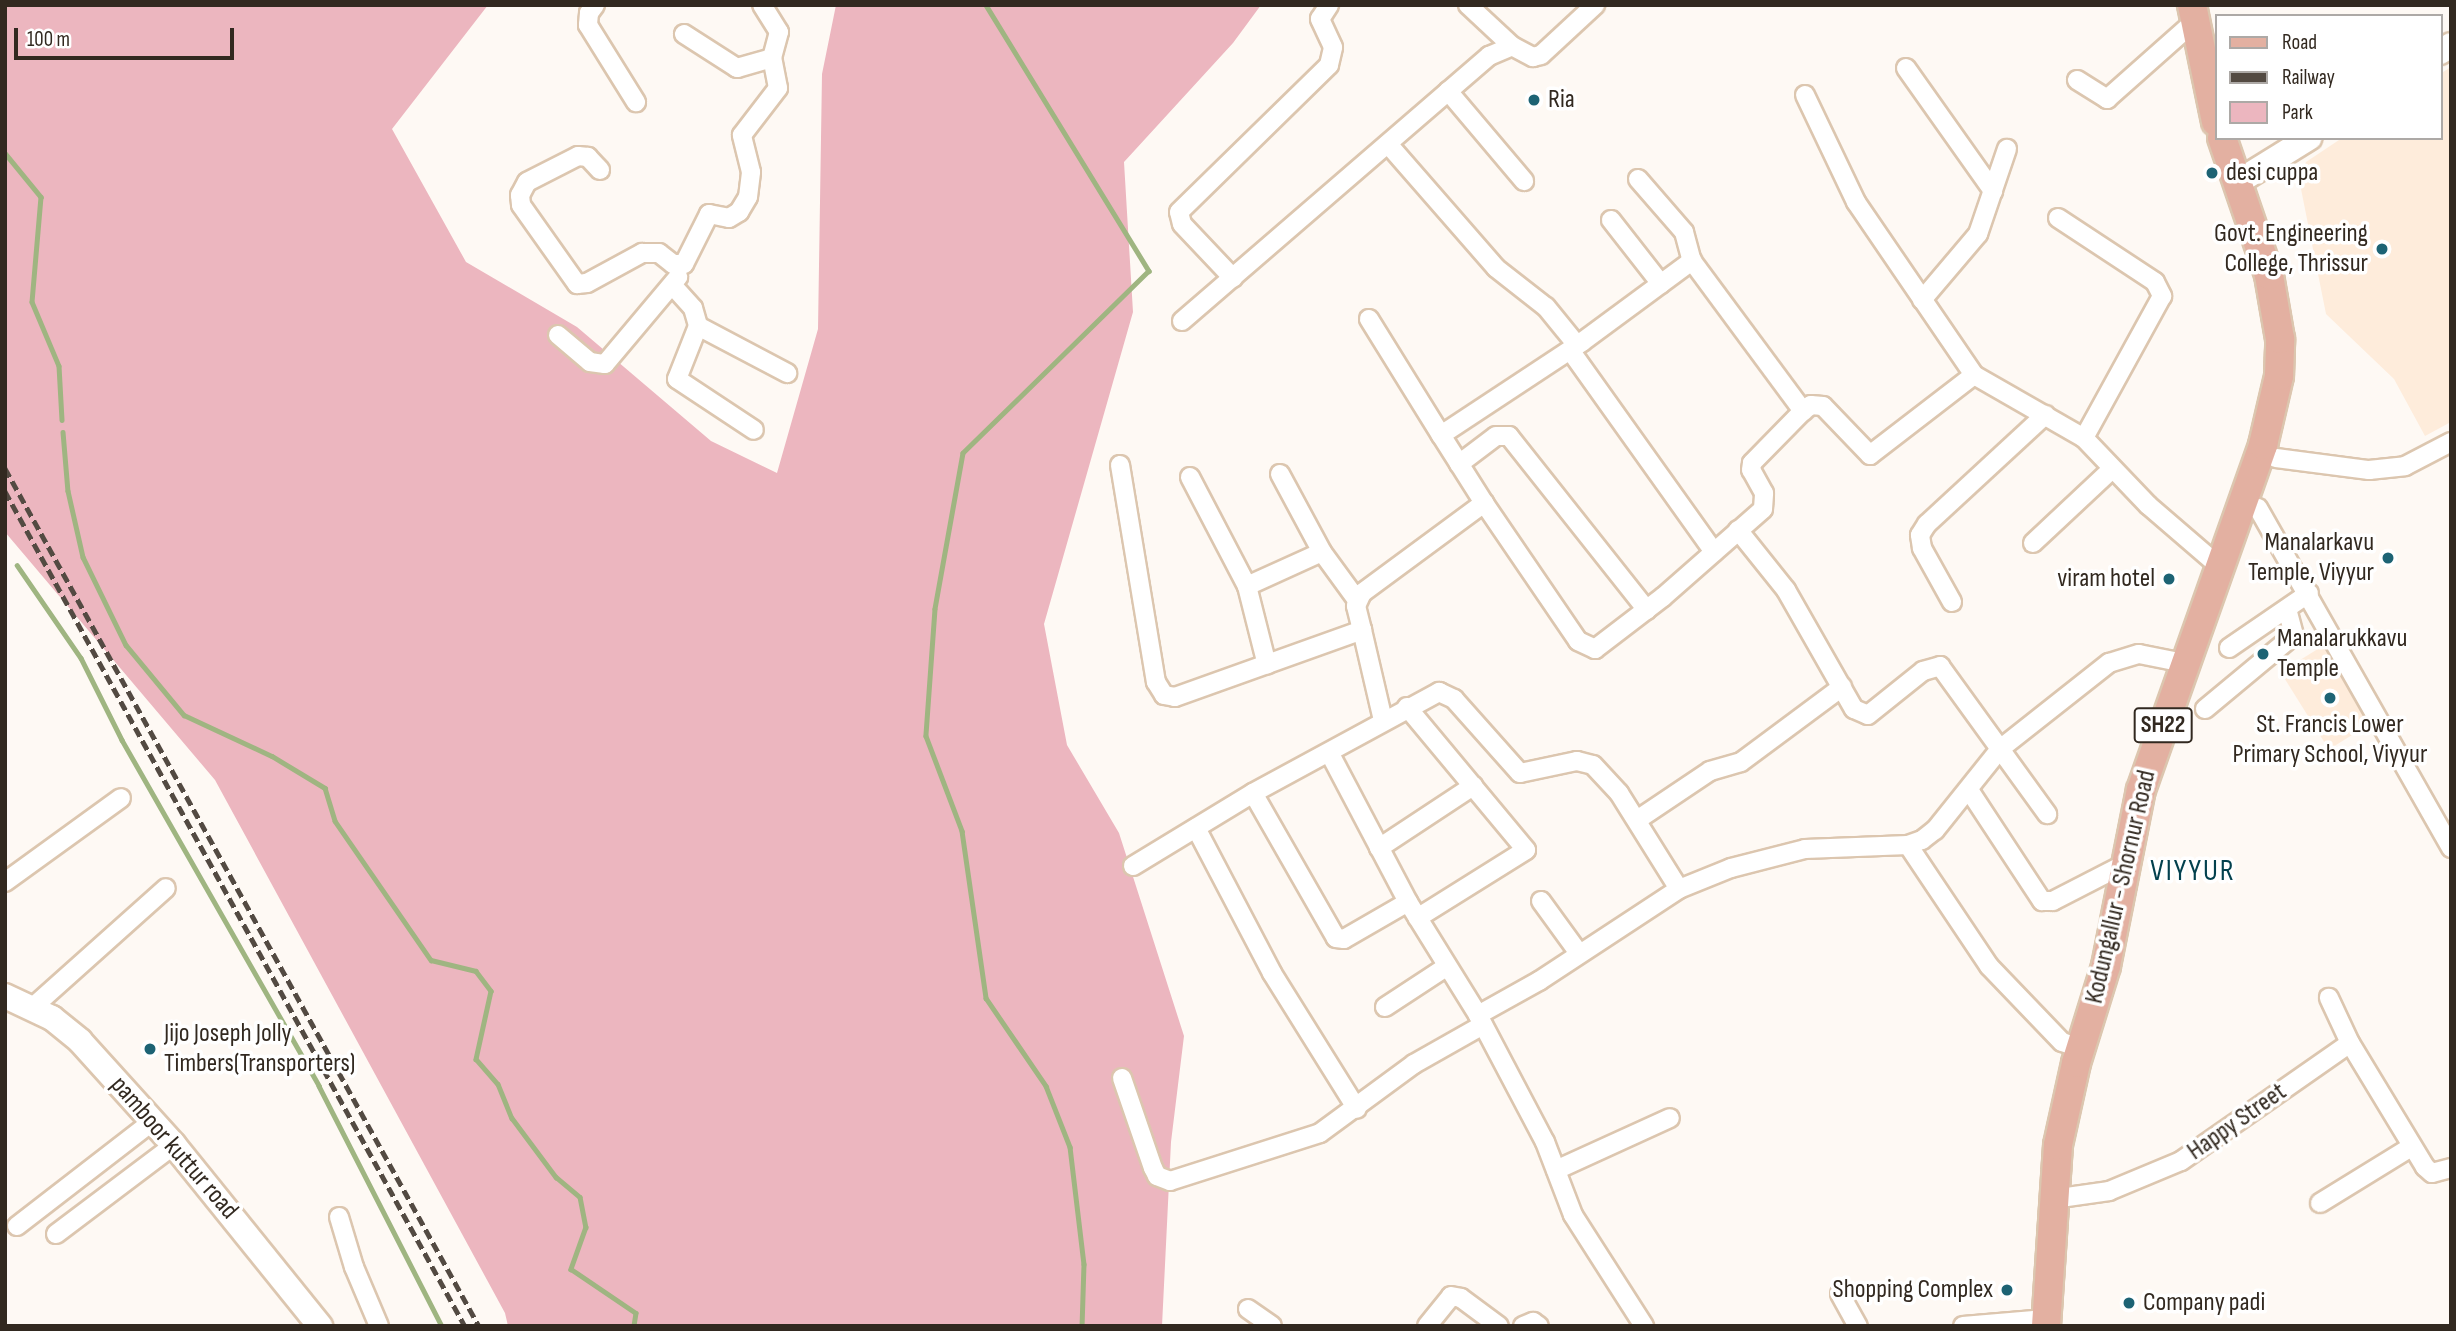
<!DOCTYPE html>
<style>
body{margin:0}
#map{position:relative;width:2456px;height:1331px;overflow:hidden;background:#fef9f4;font-family:"Sofia Sans Condensed",sans-serif}
div>[style]{position:absolute}
[style*='--x']{left:calc(var(--x)*1px);top:calc(var(--y)*1px);width:calc(var(--w)*1px);rotate:calc(var(--a)*1deg)}
.built>*{inset:0;background:#feecdb;transform-origin:0 0}
.green>*{inset:0;background:#ecb6bf}
.stream>*{height:4.5px;margin:-2.25px;padding:0 2.25px;transform-origin:2.25px;border-radius:2.25px;background:#9fb581}
.roads{filter:drop-shadow(2px 0 #dcc6af) drop-shadow(-2px 0 #dcc6af) drop-shadow(0 2px #dcc6af) drop-shadow(0 -2px #dcc6af)}
.street>*{height:18px;margin:-9px;padding:0 9px;transform-origin:9px;border-radius:9px;background:#fff}
.secondary>*{height:24px;margin:-12px;padding:0 12px;transform-origin:12px;border-radius:12px;background:#fff}
.primary>*{height:28px;margin:-14px;padding:0 14px;transform-origin:14px;border-radius:14px;background:#e3b0a1}
.rail>*{height:4.5px;margin-top:-2.25px;transform-origin:0;background:repeating-linear-gradient(90deg,#534a42 0 10px,transparent 0 15px)}
.dots>*{width:19px;height:19px;translate:-50% -50%;box-sizing:border-box;border:4px solid #fff;border-radius:50%}
span{translate:-50% -50%;white-space:nowrap;text-align:center;line-height:1.15;-webkit-text-stroke:7px #fff;paint-order:stroke}
.shield-label span{padding:2px 5px;background:#fff;border:2px solid;border-radius:5px;-webkit-text-stroke-width:0}
.shield-label{font-size:24px;color:#322920;font-weight:700}
.poi-label{font-size:26px;color:#322920}
.left{translate:0 -50%;text-align:left}
.right{translate:-100% -50%;text-align:right}
.street-label{font-size:26px;color:#322920}
.quarter-label{font-size:30px;color:#03414e;letter-spacing:2px}
.frame{position:absolute;inset:0;border:7px solid #322920;pointer-events:none}
.legend{position:absolute;left:2215px;top:14px;width:228px;height:126px;box-sizing:border-box;background:#fff;border:2px solid #ada9a6;margin:0;padding:9px 12px;list-style:none;font-size:21px;color:#322920}
.legend li{display:flex;align-items:center;gap:14px;height:35px}
.legend b{width:35px;border:2px solid #ada9a6}
.scale{position:absolute;left:14px;top:28px;width:220px;height:32px;box-sizing:border-box;border:4px solid #322920;border-top:0;padding-left:9px;font-size:21px;line-height:24px;white-space:nowrap;color:#322920;-webkit-text-stroke:5px #fff;paint-order:stroke}
</style>
<div id="map">
<div class="built">
<i style="clip-path:polygon(2451px 67px,2451px 422px,2425px 436px,2394px 379px,2326px 314px,2299px 179px,2306px 162px,2342px 138px,2440px 138px,2440px 74px)"></i>
<i style="left:2329px;top:642px;width:91px;height:57px;rotate:58deg"></i>
</div>
<div class="green">
<i style="clip-path:polygon(5px 5px,488px 5px,392px 129px,466px 262px,577px 327px,711px 441px,777px 473px,818px 329px,822px 74px,836px 5px,1261px 5px,1233px 43px,1124px 162px,1133px 312px,1044px 624px,1067px 745px,1119px 833px,1184px 1036px,1171px 1142px,1162px 1326px,508px 1326px,505px 1313px,215px 780px,5px 532px)"></i>
</div>
<div class="stream">
<i style="--x:986;--y:5;--w:312;--a:58.5"></i>
<i style="--x:1149;--y:271;--w:260;--a:135.6"></i>
<i style="--x:963;--y:453;--w:158;--a:100.2"></i>
<i style="--x:935;--y:609;--w:127;--a:94.1"></i>
<i style="--x:926;--y:736;--w:102;--a:69.2"></i>
<i style="--x:962;--y:831;--w:169;--a:81.8"></i>
<i style="--x:986;--y:998;--w:107;--a:55.7"></i>
<i style="--x:1046;--y:1086;--w:66;--a:68.5"></i>
<i style="--x:1070;--y:1147;--w:118;--a:83.2"></i>
<i style="--x:1084;--y:1264;--w:62;--a:91.8"></i>
<i style="--x:5;--y:153;--w:57;--a:50.7"></i>
<i style="--x:41;--y:197;--w:105;--a:94.9"></i>
<i style="--x:32;--y:302;--w:69;--a:67.1"></i>
<i style="--x:59;--y:366;--w:54;--a:86.8"></i>
<i style="--x:63;--y:432;--w:59;--a:85.2"></i>
<i style="--x:68;--y:491;--w:68;--a:77.2"></i>
<i style="--x:83;--y:557;--w:98;--a:64"></i>
<i style="--x:126;--y:645;--w:91;--a:50.4"></i>
<i style="--x:184;--y:715;--w:97;--a:25"></i>
<i style="--x:272;--y:756;--w:62;--a:31.1"></i>
<i style="--x:325;--y:788;--w:34;--a:73"></i>
<i style="--x:335;--y:821;--w:169;--a:55.4"></i>
<i style="--x:431;--y:960;--w:46;--a:13.7"></i>
<i style="--x:476;--y:971;--w:25;--a:53"></i>
<i style="--x:491;--y:991;--w:70;--a:102.4"></i>
<i style="--x:476;--y:1059;--w:33;--a:49"></i>
<i style="--x:498;--y:1084;--w:37;--a:68"></i>
<i style="--x:512;--y:1118;--w:74;--a:53.3"></i>
<i style="--x:556;--y:1177;--w:31;--a:40"></i>
<i style="--x:580;--y:1197;--w:31;--a:79"></i>
<i style="--x:586;--y:1227;--w:45;--a:109.7"></i>
<i style="--x:571;--y:1269;--w:78;--a:34.1"></i>
<i style="--x:636;--y:1313;--w:13;--a:99"></i>
<i style="--x:17;--y:565;--w:113;--a:55.5"></i>
<i style="--x:81;--y:658;--w:92;--a:63.4"></i>
<i style="--x:122;--y:740;--w:398;--a:60.3"></i>
<i style="--x:319;--y:1086;--w:270;--a:62.9"></i>
</div>
<div class="roads">
<div class="street">
<i style="--x:595;--y:5;--w:10;--a:127"></i>
<i style="--x:589;--y:13;--w:12;--a:95"></i>
<i style="--x:588;--y:25;--w:91;--a:58.1"></i>
<i style="--x:1468;--y:5;--w:60;--a:43"></i>
<i style="--x:684;--y:34;--w:63;--a:32.7"></i>
<i style="--x:737;--y:68;--w:36;--a:-16"></i>
<i style="--x:1906;--y:68;--w:151;--a:54.7"></i>
<i style="--x:2077;--y:80;--w:36;--a:32"></i>
<i style="--x:2107;--y:99;--w:118;--a:-41.6"></i>
<i style="--x:1448;--y:91;--w:118;--a:49.8"></i>
<i style="--x:1805;--y:95;--w:119;--a:64.5"></i>
<i style="--x:1856;--y:202;--w:209;--a:55.7"></i>
<i style="--x:1974;--y:375;--w:127;--a:29.8"></i>
<i style="--x:2084;--y:438;--w:93;--a:46.3"></i>
<i style="--x:2148;--y:505;--w:95;--a:40.7"></i>
<i style="--x:1388;--y:144;--w:164;--a:48.9"></i>
<i style="--x:1496;--y:268;--w:63;--a:38"></i>
<i style="--x:1546;--y:307;--w:49;--a:50.8"></i>
<i style="--x:600;--y:170;--w:18;--a:-133"></i>
<i style="--x:588;--y:157;--w:10;--a:-174"></i>
<i style="--x:578;--y:156;--w:57;--a:153"></i>
<i style="--x:527;--y:182;--w:15;--a:118"></i>
<i style="--x:520;--y:195;--w:10;--a:84"></i>
<i style="--x:521;--y:205;--w:97;--a:54.7"></i>
<i style="--x:577;--y:284;--w:10;--a:-6"></i>
<i style="--x:587;--y:283;--w:63;--a:-28.6"></i>
<i style="--x:642;--y:253;--w:17;--a:0"></i>
<i style="--x:659;--y:253;--w:18;--a:38"></i>
<i style="--x:673;--y:264;--w:11;--a:0"></i>
<i style="--x:684;--y:264;--w:56;--a:-63.4"></i>
<i style="--x:709;--y:214;--w:20;--a:11"></i>
<i style="--x:729;--y:218;--w:12;--a:-31"></i>
<i style="--x:739;--y:212;--w:17;--a:-59"></i>
<i style="--x:748;--y:197;--w:25;--a:-83"></i>
<i style="--x:751;--y:172;--w:38;--a:-104"></i>
<i style="--x:742;--y:135;--w:59;--a:-52.5"></i>
<i style="--x:778;--y:88;--w:31;--a:-101"></i>
<i style="--x:772;--y:58;--w:27;--a:-75"></i>
<i style="--x:779;--y:32;--w:32;--a:-122"></i>
<i style="--x:1638;--y:179;--w:70;--a:49"></i>
<i style="--x:1684;--y:232;--w:30;--a:75"></i>
<i style="--x:1692;--y:261;--w:187;--a:53.5"></i>
<i style="--x:2058;--y:218;--w:116;--a:33.4"></i>
<i style="--x:2155;--y:282;--w:16;--a:63"></i>
<i style="--x:2162;--y:296;--w:162;--a:118.8"></i>
<i style="--x:1611;--y:220;--w:81;--a:52"></i>
<i style="--x:1233;--y:278;--w:74;--a:-133.4"></i>
<i style="--x:1182;--y:224;--w:12;--a:-104"></i>
<i style="--x:1179;--y:212;--w:210;--a:-44.4"></i>
<i style="--x:1329;--y:65;--w:18;--a:-77"></i>
<i style="--x:1333;--y:47;--w:31;--a:-115"></i>
<i style="--x:1320;--y:19;--w:17;--a:-57"></i>
<i style="--x:674;--y:287;--w:28;--a:48"></i>
<i style="--x:693;--y:308;--w:19;--a:74"></i>
<i style="--x:698;--y:326;--w:57;--a:111.6"></i>
<i style="--x:677;--y:379;--w:92;--a:33.5"></i>
<i style="--x:1922;--y:300;--w:87;--a:-49.7"></i>
<i style="--x:1978;--y:234;--w:90;--a:-71.2"></i>
<i style="--x:1369;--y:319;--w:137;--a:58.2"></i>
<i style="--x:1182;--y:321;--w:406;--a:-40.8"></i>
<i style="--x:1489;--y:56;--w:25;--a:-23"></i>
<i style="--x:1512;--y:46;--w:24;--a:28"></i>
<i style="--x:1533;--y:57;--w:8;--a:-14"></i>
<i style="--x:1541;--y:55;--w:74;--a:-42.8"></i>
<i style="--x:698;--y:326;--w:101;--a:27.8"></i>
<i style="--x:558;--y:335;--w:42;--a:40.2"></i>
<i style="--x:590;--y:362;--w:15;--a:8"></i>
<i style="--x:605;--y:364;--w:114;--a:-50"></i>
<i style="--x:1570;--y:350;--w:248;--a:54.5"></i>
<i style="--x:2276;--y:458;--w:94;--a:7.4"></i>
<i style="--x:2369;--y:470;--w:36;--a:-6"></i>
<i style="--x:2405;--y:466;--w:52;--a:-27.6"></i>
<i style="--x:1459;--y:464;--w:46;--a:-37.1"></i>
<i style="--x:1496;--y:436;--w:13;--a:0"></i>
<i style="--x:1509;--y:436;--w:222;--a:51.6"></i>
<i style="--x:1120;--y:465;--w:220;--a:80.6"></i>
<i style="--x:1156;--y:682;--w:15;--a:58"></i>
<i style="--x:1164;--y:695;--w:11;--a:10"></i>
<i style="--x:1175;--y:697;--w:199;--a:-19.7"></i>
<i style="--x:1362;--y:630;--w:25;--a:-104"></i>
<i style="--x:1356;--y:606;--w:14;--a:-65"></i>
<i style="--x:1362;--y:593;--w:152;--a:-36.4"></i>
<i style="--x:1484;--y:503;--w:80;--a:-122.3"></i>
<i style="--x:1441;--y:435;--w:169;--a:-33.4"></i>
<i style="--x:1582;--y:342;--w:137;--a:-36.4"></i>
<i style="--x:1280;--y:474;--w:89;--a:61.7"></i>
<i style="--x:1322;--y:552;--w:59;--a:53.9"></i>
<i style="--x:1190;--y:477;--w:123;--a:62.4"></i>
<i style="--x:1247;--y:586;--w:81;--a:75.8"></i>
<i style="--x:1484;--y:503;--w:167;--a:55.7"></i>
<i style="--x:1578;--y:641;--w:19;--a:25"></i>
<i style="--x:1595;--y:649;--w:86;--a:-37.4"></i>
<i style="--x:1663;--y:597;--w:133;--a:-41.3"></i>
<i style="--x:1763;--y:509;--w:16;--a:-86"></i>
<i style="--x:1764;--y:493;--w:26;--a:-119"></i>
<i style="--x:1751;--y:470;--w:7;--a:-82"></i>
<i style="--x:1752;--y:463;--w:73;--a:-45.6"></i>
<i style="--x:1803;--y:411;--w:10;--a:-37"></i>
<i style="--x:1811;--y:405;--w:12;--a:5"></i>
<i style="--x:1823;--y:406;--w:68;--a:46.2"></i>
<i style="--x:1870;--y:455;--w:131;--a:-37.6"></i>
<i style="--x:2258;--y:508;--w:391;--a:60.4"></i>
<i style="--x:1738;--y:530;--w:77;--a:51.3"></i>
<i style="--x:1786;--y:590;--w:137;--a:60.3"></i>
<i style="--x:1854;--y:709;--w:15;--a:23"></i>
<i style="--x:1868;--y:715;--w:70;--a:-38.7"></i>
<i style="--x:1923;--y:671;--w:18;--a:-16"></i>
<i style="--x:1940;--y:666;--w:183;--a:54.1"></i>
<i style="--x:2033;--y:543;--w:107;--a:-43.1"></i>
<i style="--x:1247;--y:586;--w:82;--a:-24.4"></i>
<i style="--x:1952;--y:602;--w:62;--a:-119.1"></i>
<i style="--x:1922;--y:548;--w:13;--a:-99"></i>
<i style="--x:1920;--y:535;--w:13;--a:-58"></i>
<i style="--x:1927;--y:524;--w:161;--a:-42.7"></i>
<i style="--x:1362;--y:630;--w:92;--a:76.9"></i>
<i style="--x:2229;--y:648;--w:97;--a:-34.5"></i>
<i style="--x:1407;--y:707;--w:186;--a:50.2"></i>
<i style="--x:1526;--y:850;--w:128;--a:148"></i>
<i style="--x:2205;--y:709;--w:116;--a:-39.7"></i>
<i style="--x:2294;--y:635;--w:27;--a:-105"></i>
<i style="--x:1330;--y:754;--w:167;--a:62.2"></i>
<i style="--x:1408;--y:902;--w:133;--a:58.2"></i>
<i style="--x:1478;--y:1015;--w:144;--a:62.2"></i>
<i style="--x:1545;--y:1142;--w:78;--a:69"></i>
<i style="--x:1573;--y:1215;--w:132;--a:57.4"></i>
<i style="--x:1969;--y:790;--w:133;--a:56.7"></i>
<i style="--x:2042;--y:901;--w:11;--a:0"></i>
<i style="--x:2053;--y:901;--w:81;--a:-27.2"></i>
<i style="--x:1253;--y:793;--w:167;--a:60.2"></i>
<i style="--x:1336;--y:938;--w:8;--a:7"></i>
<i style="--x:1344;--y:939;--w:74;--a:-30"></i>
<i style="--x:1637;--y:820;--w:88;--a:-33.9"></i>
<i style="--x:1710;--y:771;--w:32;--a:-16"></i>
<i style="--x:1741;--y:762;--w:126;--a:-36.6"></i>
<i style="--x:1196;--y:828;--w:164;--a:62.3"></i>
<i style="--x:1272;--y:973;--w:160;--a:58"></i>
<i style="--x:1908;--y:845;--w:146;--a:56.2"></i>
<i style="--x:1989;--y:966;--w:105;--a:46.2"></i>
<i style="--x:2062;--y:1042;--w:19;--a:18"></i>
<i style="--x:1379;--y:848;--w:113;--a:-33.4"></i>
<i style="--x:1133;--y:866;--w:140;--a:-31.3"></i>
<i style="--x:1253;--y:793;--w:212;--a:-28.5"></i>
<i style="--x:1439;--y:692;--w:17;--a:25"></i>
<i style="--x:1454;--y:699;--w:99;--a:48.3"></i>
<i style="--x:1520;--y:773;--w:58;--a:-11.9"></i>
<i style="--x:1577;--y:761;--w:16;--a:14"></i>
<i style="--x:1593;--y:765;--w:38;--a:47"></i>
<i style="--x:1619;--y:793;--w:113;--a:58"></i>
<i style="--x:5;--y:882;--w:143;--a:-35.9"></i>
<i style="--x:1541;--y:901;--w:63;--a:54"></i>
<i style="--x:33;--y:1007;--w:178;--a:-41.8"></i>
<i style="--x:1385;--y:1007;--w:73;--a:-33.3"></i>
<i style="--x:1478;--y:1015;--w:70;--a:-29.1"></i>
<i style="--x:1539;--y:981;--w:168;--a:-33.3"></i>
<i style="--x:1679;--y:889;--w:56;--a:-22"></i>
<i style="--x:1731;--y:868;--w:76;--a:-14.4"></i>
<i style="--x:1805;--y:849;--w:103;--a:-2.2"></i>
<i style="--x:1908;--y:845;--w:15;--a:-20"></i>
<i style="--x:1922;--y:840;--w:16;--a:-38"></i>
<i style="--x:1935;--y:830;--w:104;--a:-51.3"></i>
<i style="--x:2000;--y:749;--w:139;--a:-38.3"></i>
<i style="--x:2109;--y:663;--w:31;--a:-17"></i>
<i style="--x:2139;--y:654;--w:46;--a:11.3"></i>
<i style="--x:2350;--y:1043;--w:145;--a:58.8"></i>
<i style="--x:2425;--y:1167;--w:9;--a:41"></i>
<i style="--x:2432;--y:1173;--w:20;--a:-15"></i>
<i style="--x:1122;--y:1078;--w:95;--a:71"></i>
<i style="--x:1153;--y:1168;--w:9;--a:63"></i>
<i style="--x:1157;--y:1176;--w:14;--a:21"></i>
<i style="--x:1170;--y:1181;--w:157;--a:-17.7"></i>
<i style="--x:1320;--y:1133;--w:117;--a:-36.3"></i>
<i style="--x:1414;--y:1064;--w:79;--a:-29.5"></i>
<i style="--x:1556;--y:1170;--w:125;--a:-24.5"></i>
<i style="--x:2053;--y:1199;--w:57;--a:-8.1"></i>
<i style="--x:2109;--y:1191;--w:78;--a:-22.6"></i>
<i style="--x:2181;--y:1161;--w:206;--a:-34.9"></i>
<i style="--x:2350;--y:1043;--w:50;--a:-115"></i>
<i style="--x:2320;--y:1203;--w:107;--a:-31.6"></i>
<i style="--x:339;--y:1217;--w:52;--a:73.3"></i>
<i style="--x:354;--y:1267;--w:64;--a:67"></i>
<i style="--x:17;--y:1226;--w:172;--a:-37.7"></i>
<i style="--x:56;--y:1234;--w:148;--a:-37"></i>
<i style="--x:1840;--y:1294;--w:37;--a:61"></i>
<i style="--x:1248;--y:1309;--w:29;--a:35"></i>
<i style="--x:1427;--y:1326;--w:38;--a:-51"></i>
<i style="--x:1451;--y:1296;--w:10;--a:11"></i>
<i style="--x:1461;--y:1298;--w:47;--a:36.4"></i>
<i style="--x:1523;--y:1326;--w:11;--a:-22"></i>
<i style="--x:1533;--y:1322;--w:7;--a:34"></i>
<i style="--x:1963;--y:1326;--w:83;--a:-4.8"></i>
</div>
<div class="secondary">
<i style="--x:2440;--y:52;--w:13;--a:-32"></i>
<i style="--x:2238;--y:182;--w:84;--a:-31.8"></i>
<i style="--x:5;--y:996;--w:52;--a:25.1"></i>
<i style="--x:52;--y:1018;--w:36;--a:39"></i>
<i style="--x:80;--y:1041;--w:140;--a:47.9"></i>
<i style="--x:174;--y:1145;--w:233;--a:51.1"></i>
</div>
<div class="primary">
<i style="--x:2192;--y:5;--w:119;--a:78.4"></i>
<i style="--x:2046;--y:1326;--w:181;--a:-86.2"></i>
<i style="--x:2058;--y:1145;--w:84;--a:-77.6"></i>
<i style="--x:2076;--y:1063;--w:102;--a:-72.8"></i>
<i style="--x:2106;--y:966;--w:179;--a:-78.8"></i>
<i style="--x:2141;--y:790;--w:366;--a:-70.5"></i>
<i style="--x:2263;--y:445;--w:71;--a:-76.9"></i>
<i style="--x:2279;--y:376;--w:37;--a:-88"></i>
<i style="--x:2280;--y:339;--w:65;--a:-99.8"></i>
<i style="--x:2269;--y:275;--w:145;--a:-108.9"></i>
</div>
</div>
<div class="rail">
<i style="--x:5;--y:468;--w:980;--a:61.08"></i>
<i style="--x:5;--y:491;--w:953;--a:61.15"></i>
</div>
<div class="dots">
<i style="left:1534px;top:100px;background:#1d6374"></i>
<i style="left:2212px;top:173px;background:#1d6374"></i>
<i style="left:2382px;top:249px;background:#1d6374"></i>
<i style="left:2388px;top:558px;background:#1d6374"></i>
<i style="left:2169px;top:579px;background:#1d6374"></i>
<i style="left:2263px;top:654px;background:#1d6374"></i>
<i style="left:2330px;top:698px;background:#1d6374"></i>
<i style="left:150px;top:1049px;background:#1d6374"></i>
<i style="left:2007px;top:1290px;background:#1d6374"></i>
<i style="left:2129px;top:1303px;background:#1d6374"></i>
</div>
<div class="shield-label">
<span style="left:2163px;top:725px">SH22</span>
</div>
<div class="poi-label">
<span class="left" style="left:1548px;top:100px">Ria</span>
<span class="left" style="left:2226px;top:173px">desi cuppa</span>
<span class="right" style="left:2368px;top:249px">Govt. Engineering<br>College, Thrissur</span>
<span class="right" style="left:2374px;top:558px">Manalarkavu<br>Temple, Viyyur</span>
<span class="right" style="left:2155px;top:579px">viram hotel</span>
<span class="left" style="left:2277px;top:654px">Manalarukkavu<br>Temple</span>
<span style="left:2330px;top:740px">St. Francis Lower<br>Primary School, Viyyur</span>
<span class="left" style="left:164px;top:1049px">Jijo Joseph Jolly<br>Timbers(Transporters)</span>
<span class="right" style="left:1993px;top:1290px">Shopping Complex</span>
<span class="left" style="left:2143px;top:1303px">Company padi</span>
</div>
<div class="street-label">
<span style="left:2121px;top:887px;rotate:-77deg">Kodungallur - Shornur Road</span>
<span style="left:2237px;top:1122px;rotate:-35deg">Happy Street</span>
<span style="left:174px;top:1148px;rotate:49deg">pamboor kuttur road</span>
</div>
<div class="quarter-label">
<span style="left:2193px;top:871px">VIYYUR</span>
</div>
<div class="frame"></div>
<ul class="legend">
<li><b style="height:9px;background:#e3b0a1"></b>Road</li>
<li><b style="height:9px;background:#534a42"></b>Railway</li>
<li><b style="height:19px;background:#ecb6bf"></b>Park</li>
</ul>
<div class="scale">100 m</div>
</div>
